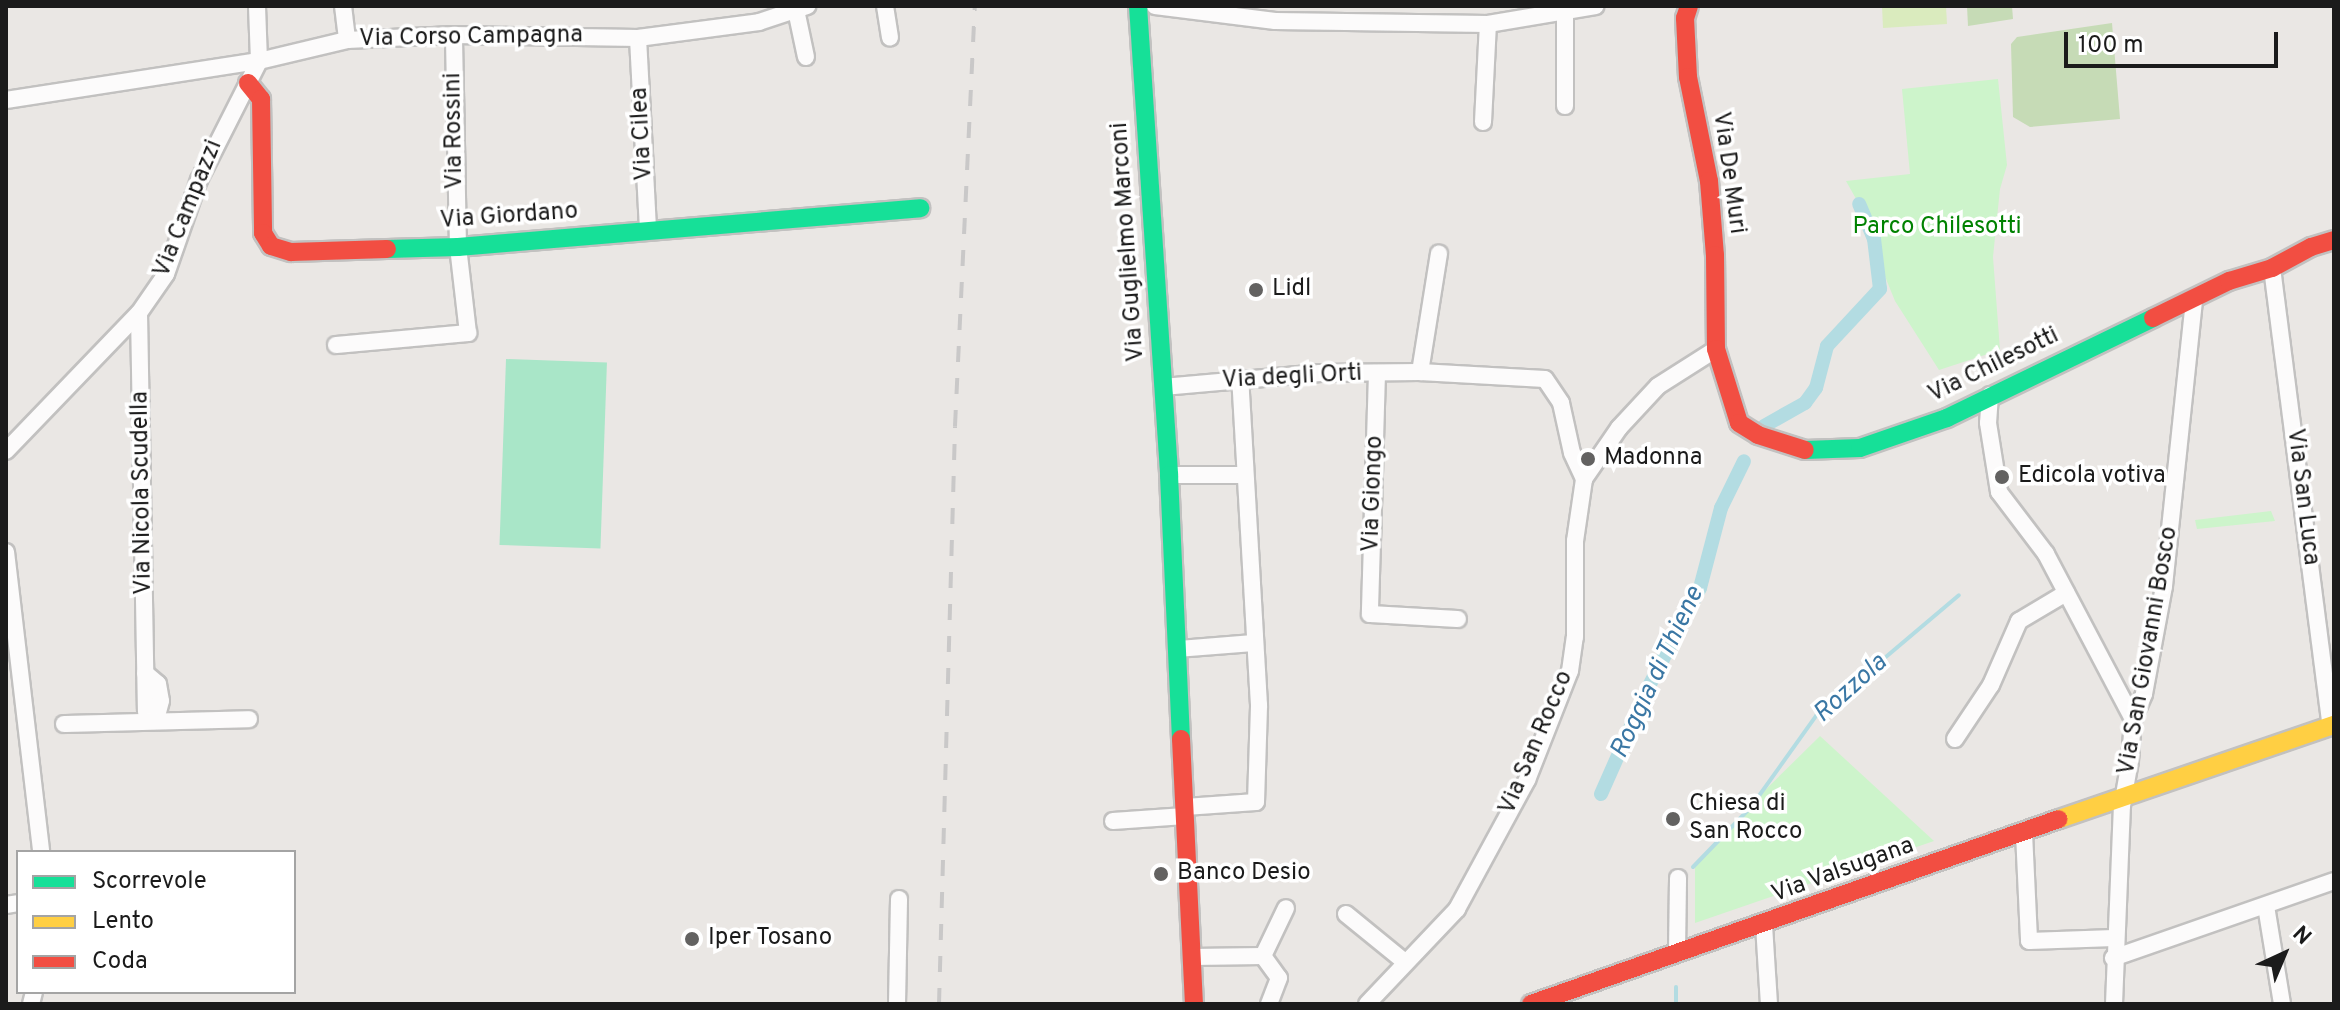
<!DOCTYPE html>
<style>
body{margin:0}
#map{position:relative;width:2340px;height:1010px;overflow:hidden;background:#eae7e4;font-family:Overpass,sans-serif}
div>[style]{position:absolute}
[style*='--x']{left:calc(var(--x)*1px);top:calc(var(--y)*1px);width:calc(var(--w)*1px);rotate:calc(var(--a)*1deg)}
.grass>*{inset:0;background:#daebbe}
.forest>*{inset:0;background:#c6dbb6}
.park>*{inset:0;background:#cdf4cb}
.pitch>*{inset:0;background:#a9e6c8;transform-origin:0 0}
.stream>*{height:4px;margin:-2px;padding:0 2px;transform-origin:2px;border-radius:2px;background:#b3dce2}
.canal>*{height:14px;margin:-7px;padding:0 7px;transform-origin:7px;border-radius:7px;background:#b3dce2}
.roads{filter:drop-shadow(2px 0 #c2c1c0) drop-shadow(-2px 0 #c2c1c0) drop-shadow(0 2px #c2c1c0) drop-shadow(0 -2px #c2c1c0)}
.street>*{height:16px;margin:-8px;padding:0 8px;transform-origin:8px;border-radius:8px;background:#fcfbfb}
.fast>*{height:18px;margin:-9px;padding:0 9px;transform-origin:9px;border-radius:9px;background:#16e098}
.slow>*{height:18px;margin:-9px;padding:0 9px;transform-origin:9px;border-radius:9px;background:#ffcf43}
.jam>*{height:18px;margin:-9px;padding:0 9px;transform-origin:9px;border-radius:9px;background:#f24e42}
.rail>*{height:4px;margin-top:-2px;transform-origin:0;background:repeating-linear-gradient(90deg,#c9c8c8 0 16px,transparent 0 32px)}
.dots>*{width:22px;height:22px;translate:-50% -50%;box-sizing:border-box;border:4px solid #fff;border-radius:50%}
span{translate:-50% -50%;white-space:nowrap;text-align:center;line-height:1.15;-webkit-text-stroke:7px #fff;paint-order:stroke}
.street-label{font-size:24px;color:#1b1b1b}
.park-label{font-size:24px;color:#008201}
.poi-label{font-size:24px;color:#1b1b1b}
.left{translate:0 -50%;text-align:left}
.water-label{font-size:26px;color:#3a77a4;font-style:italic}
.frame{position:absolute;inset:0;border:8px solid #1b1b1b;pointer-events:none}
.legend{position:absolute;left:16px;top:850px;width:280px;height:144px;box-sizing:border-box;background:#fff;border:2px solid #a4a4a4;margin:0;padding:10px 14px;list-style:none;font-size:24px;color:#1b1b1b}
.legend li{display:flex;align-items:center;gap:16px;height:40px}
.legend b{width:40px;border:2px solid #a4a4a4}
.north{position:absolute;left:2244px;top:914px;width:80px;height:80px;-webkit-text-stroke:6px #fff;paint-order:stroke;rotate:44deg;font-size:22px;font-weight:700;line-height:32px;text-align:center;color:#1b1b1b}
.north::after{content:'';display:block;margin:auto;width:28px;height:36px;background:#1b1b1b;clip-path:polygon(50% 0,100% 100%,50% 72%,0 100%)}
.scale{position:absolute;left:2064px;top:32px;width:214px;height:36px;box-sizing:border-box;border:4px solid #1b1b1b;border-top:0;padding-left:10px;font-size:24px;line-height:28px;white-space:nowrap;color:#1b1b1b;-webkit-text-stroke:6px #fff;paint-order:stroke}
</style>
<div id="map">
<div class="grass">
<i style="clip-path:polygon(1882px 6px,1946px 6px,1947px 24px,1883px 28px)"></i>
</div>
<div class="forest">
<i style="clip-path:polygon(1967px 6px,2012px 6px,2013px 19px,1968px 26px)"></i>
<i style="clip-path:polygon(2112px 23px,2120px 119px,2030px 127px,2013px 117px,2011px 44px,2017px 37px)"></i>
</div>
<div class="park">
<i style="clip-path:polygon(1998px 79px,2007px 165px,2000px 189px,1993px 257px,2000px 350px,1939px 370px,1895px 301px,1882px 269px,1878px 238px,1846px 181px,1910px 174px,1902px 89px)"></i>
<i style="clip-path:polygon(2271px 511px,2275px 521px,2197px 529px,2195px 520px)"></i>
<i style="clip-path:polygon(1820px 736px,1934px 841px,1695px 923px,1695px 867px,1755px 800px)"></i>
</div>
<div class="pitch">
<i style="left:506px;top:359px;width:101px;height:186px;rotate:2deg"></i>
</div>
<div class="stream">
<i style="--x:1693;--y:867;--w:83;--a:-46"></i>
<i style="--x:1751;--y:807;--w:112;--a:-54.5"></i>
<i style="--x:1816;--y:716;--w:187;--a:-40.2"></i>
<i style="--x:1676;--y:987;--w:17;--a:90"></i>
</div>
<div class="canal">
<i style="--x:1764;--y:426;--w:47;--a:-29.3"></i>
<i style="--x:1805;--y:403;--w:19;--a:-54"></i>
<i style="--x:1816;--y:388;--w:43;--a:-75.3"></i>
<i style="--x:1827;--y:346;--w:78;--a:-47.1"></i>
<i style="--x:1880;--y:289;--w:50;--a:-96.8"></i>
<i style="--x:1874;--y:239;--w:38;--a:-113"></i>
<i style="--x:1601;--y:794;--w:116;--a:-66.1"></i>
<i style="--x:1648;--y:688;--w:113;--a:-62.5"></i>
<i style="--x:1700;--y:588;--w:83;--a:-75.3"></i>
<i style="--x:1721;--y:508;--w:52;--a:-63.9"></i>
</div>
<div class="roads">
<div class="street">
<i style="--x:343;--y:6;--w:34;--a:83"></i>
<i style="--x:885;--y:6;--w:32;--a:81"></i>
<i style="--x:1155;--y:6;--w:121;--a:7.1"></i>
<i style="--x:1275;--y:21;--w:213;--a:0.8"></i>
<i style="--x:1488;--y:24;--w:109;--a:-9.5"></i>
<i style="--x:796;--y:10;--w:48;--a:78"></i>
<i style="--x:638;--y:38;--w:192;--a:87"></i>
<i style="--x:6;--y:100;--w:256;--a:-8.8"></i>
<i style="--x:259;--y:61;--w:90;--a:-13.4"></i>
<i style="--x:347;--y:40;--w:107;--a:-2.7"></i>
<i style="--x:454;--y:35;--w:184;--a:0.9"></i>
<i style="--x:638;--y:38;--w:122;--a:-7.5"></i>
<i style="--x:759;--y:22;--w:51;--a:-18.4"></i>
<i style="--x:1565;--y:106;--w:100;--a:-90"></i>
<i style="--x:1483;--y:122;--w:98;--a:-87.1"></i>
<i style="--x:2272;--y:268;--w:462;--a:82.7"></i>
<i style="--x:139;--y:313;--w:398;--a:89"></i>
<i style="--x:146;--y:711;--w:13;--a:42"></i>
<i style="--x:336;--y:345;--w:133;--a:-5.2"></i>
<i style="--x:468;--y:333;--w:87;--a:-96.6"></i>
<i style="--x:458;--y:247;--w:212;--a:-91.1"></i>
<i style="--x:1420;--y:372;--w:120;--a:-80.9"></i>
<i style="--x:1377;--y:373;--w:241;--a:91.7"></i>
<i style="--x:1370;--y:614;--w:88;--a:3.3"></i>
<i style="--x:1163;--y:387;--w:158;--a:-5.1"></i>
<i style="--x:1320;--y:373;--w:100;--a:-0.6"></i>
<i style="--x:1420;--y:372;--w:125;--a:3.2"></i>
<i style="--x:1545;--y:379;--w:29;--a:56"></i>
<i style="--x:1561;--y:403;--w:51;--a:77.6"></i>
<i style="--x:1572;--y:453;--w:29;--a:65"></i>
<i style="--x:1990;--y:395;--w:28;--a:94"></i>
<i style="--x:1988;--y:423;--w:70;--a:80.9"></i>
<i style="--x:1999;--y:492;--w:78;--a:52.8"></i>
<i style="--x:2046;--y:554;--w:187;--a:62.2"></i>
<i style="--x:6;--y:451;--w:192;--a:-46.1"></i>
<i style="--x:139;--y:313;--w:47;--a:-55.3"></i>
<i style="--x:166;--y:274;--w:100;--a:-70.7"></i>
<i style="--x:199;--y:180;--w:133;--a:-63.2"></i>
<i style="--x:259;--y:61;--w:55;--a:-92.1"></i>
<i style="--x:1169;--y:475;--w:76;--a:0"></i>
<i style="--x:6;--y:552;--w:302;--a:83.3"></i>
<i style="--x:1178;--y:649;--w:77;--a:-4.5"></i>
<i style="--x:145;--y:673;--w:17;--a:40"></i>
<i style="--x:158;--y:684;--w:17;--a:80"></i>
<i style="--x:161;--y:701;--w:20;--a:105"></i>
<i style="--x:64;--y:724;--w:185;--a:-1.5"></i>
<i style="--x:1955;--y:739;--w:65;--a:-56.3"></i>
<i style="--x:1991;--y:685;--w:70;--a:-66.4"></i>
<i style="--x:2019;--y:621;--w:55;--a:-30.8"></i>
<i style="--x:1185;--y:807;--w:71;--a:-4"></i>
<i style="--x:1256;--y:802;--w:97;--a:-88.2"></i>
<i style="--x:1259;--y:705;--w:327;--a:-93.3"></i>
<i style="--x:1113;--y:821;--w:72;--a:-4"></i>
<i style="--x:2024;--y:833;--w:108;--a:87.3"></i>
<i style="--x:2029;--y:941;--w:85;--a:-2"></i>
<i style="--x:6;--y:905;--w:12;--a:-9"></i>
<i style="--x:2266;--y:906;--w:99;--a:80.7"></i>
<i style="--x:1346;--y:914;--w:77;--a:39.2"></i>
<i style="--x:1764;--y:925;--w:79;--a:86.4"></i>
<i style="--x:1677;--y:952;--w:74;--a:-89.2"></i>
<i style="--x:1263;--y:956;--w:53;--a:-64.4"></i>
<i style="--x:1193;--y:957;--w:70;--a:-0.8"></i>
<i style="--x:1263;--y:956;--w:27;--a:54"></i>
<i style="--x:1279;--y:978;--w:28;--a:111"></i>
<i style="--x:2113;--y:958;--w:234;--a:-19.2"></i>
<i style="--x:31;--y:1004;--w:12;--a:-76"></i>
<i style="--x:897;--y:1004;--w:105;--a:-88.9"></i>
<i style="--x:1367;--y:1004;--w:131;--a:-46.5"></i>
<i style="--x:1457;--y:909;--w:147;--a:-61.5"></i>
<i style="--x:1527;--y:780;--w:117;--a:-68.5"></i>
<i style="--x:1570;--y:671;--w:34;--a:-82"></i>
<i style="--x:1575;--y:637;--w:96;--a:-90"></i>
<i style="--x:1575;--y:541;--w:63;--a:-81.7"></i>
<i style="--x:1584;--y:479;--w:62;--a:-55.5"></i>
<i style="--x:1619;--y:428;--w:57;--a:-47.1"></i>
<i style="--x:1658;--y:386;--w:69;--a:-32.5"></i>
<i style="--x:2114;--y:1004;--w:198;--a:-87.7"></i>
<i style="--x:2122;--y:806;--w:46;--a:-79.9"></i>
<i style="--x:2130;--y:761;--w:42;--a:-85.9"></i>
<i style="--x:2133;--y:719;--w:27;--a:-66"></i>
<i style="--x:2144;--y:694;--w:110;--a:-79.5"></i>
<i style="--x:2164;--y:586;--w:289;--a:-84"></i>
</div>
<div class="fast">
<i style="--x:1138;--y:6;--w:470;--a:86.2"></i>
<i style="--x:1169;--y:475;--w:264;--a:87.4"></i>
<i style="--x:387;--y:249;--w:71;--a:-1.6"></i>
<i style="--x:458;--y:247;--w:464;--a:-4.8"></i>
<i style="--x:1805;--y:450;--w:55;--a:-2.1"></i>
<i style="--x:1860;--y:448;--w:92;--a:-19"></i>
<i style="--x:1947;--y:418;--w:229;--a:-25.9"></i>
</div>
<div class="slow">
<i style="--x:2059;--y:819;--w:291;--a:-18.9"></i>
</div>
<div class="jam">
<i style="--x:1689;--y:6;--w:13;--a:108"></i>
<i style="--x:1685;--y:18;--w:59;--a:87.1"></i>
<i style="--x:1688;--y:77;--w:106;--a:78.6"></i>
<i style="--x:1709;--y:181;--w:74;--a:85.4"></i>
<i style="--x:1715;--y:255;--w:94;--a:89.4"></i>
<i style="--x:1716;--y:349;--w:77;--a:72.7"></i>
<i style="--x:1739;--y:423;--w:22;--a:32"></i>
<i style="--x:1758;--y:435;--w:49;--a:17.7"></i>
<i style="--x:248;--y:83;--w:21;--a:51"></i>
<i style="--x:261;--y:99;--w:134;--a:89.1"></i>
<i style="--x:263;--y:233;--w:15;--a:58"></i>
<i style="--x:271;--y:246;--w:21;--a:17"></i>
<i style="--x:291;--y:252;--w:96;--a:-1.8"></i>
<i style="--x:2153;--y:318;--w:85;--a:-26"></i>
<i style="--x:2229;--y:281;--w:45;--a:-16.8"></i>
<i style="--x:2272;--y:268;--w:44;--a:-28.3"></i>
<i style="--x:2311;--y:247;--w:24;--a:-17"></i>
<i style="--x:1181;--y:739;--w:265;--a:87.2"></i>
<i style="--x:1531;--y:1004;--w:559;--a:-19.31"></i>
</div>
</div>
<div class="rail">
<i style="--x:939;--y:1004;--w:578;--a:-88.41"></i>
<i style="--x:955;--y:426;--w:420;--a:-87.3"></i>
</div>
<div class="dots">
<i style="left:1256px;top:290px;background:#636261"></i>
<i style="left:1588px;top:459px;background:#636261"></i>
<i style="left:2002px;top:477px;background:#636261"></i>
<i style="left:1673px;top:819px;background:#636261"></i>
<i style="left:1161px;top:874px;background:#636261"></i>
<i style="left:692px;top:939px;background:#636261"></i>
</div>
<div class="street-label">
<span style="left:471px;top:38px;rotate:-1deg">Via Corso Campagna</span>
<span style="left:455px;top:131px;rotate:-91deg">Via Rossini</span>
<span style="left:643px;top:134px;rotate:-93deg">Via Cilea</span>
<span style="left:1728px;top:173px;rotate:82deg">Via De Muri</span>
<span style="left:189px;top:209px;rotate:-68deg">Via Campazzi</span>
<span style="left:509px;top:217px;rotate:-4deg">Via Giordano</span>
<span style="left:1129px;top:242px;rotate:-94deg">Via Guglielmo Marconi</span>
<span style="left:1994px;top:366px;rotate:-26deg">Via Chilesotti</span>
<span style="left:1292px;top:378px;rotate:-3deg">Via degli Orti</span>
<span style="left:143px;top:493px;rotate:-91deg">Via Nicola Scudella</span>
<span style="left:1374px;top:494px;rotate:-88deg">Via Giongo</span>
<span style="left:2302px;top:497px;rotate:83deg">Via San Luca</span>
<span style="left:2149px;top:651px;rotate:-80deg">Via San Giovanni Bosco</span>
<span style="left:1537px;top:743px;rotate:-67deg">Via San Rocco</span>
<span style="left:1843px;top:871px;rotate:-20deg">Via Valsugana</span>
</div>
<div class="park-label">
<span style="left:1937px;top:228px">Parco Chilesotti</span>
</div>
<div class="poi-label">
<span class="left" style="left:1272px;top:290px">Lidl</span>
<span class="left" style="left:1604px;top:459px">Madonna</span>
<span class="left" style="left:2018px;top:477px">Edicola votiva</span>
<span class="left" style="left:1689px;top:819px">Chiesa di<br>San Rocco</span>
<span class="left" style="left:1177px;top:874px">Banco Desio</span>
<span class="left" style="left:708px;top:939px">Iper Tosano</span>
</div>
<div class="water-label">
<span style="left:1658px;top:673px;rotate:-65deg">Roggia di Thiene</span>
<span style="left:1851px;top:689px;rotate:-42deg">Rozzola</span>
</div>
<div class="frame"></div>
<ul class="legend">
<li><b style="height:10px;background:#16e098"></b>Scorrevole</li>
<li><b style="height:10px;background:#ffcf43"></b>Lento</li>
<li><b style="height:10px;background:#f24e42"></b>Coda</li>
</ul>
<div class="north">N</div>
<div class="scale">100 m</div>
</div>
